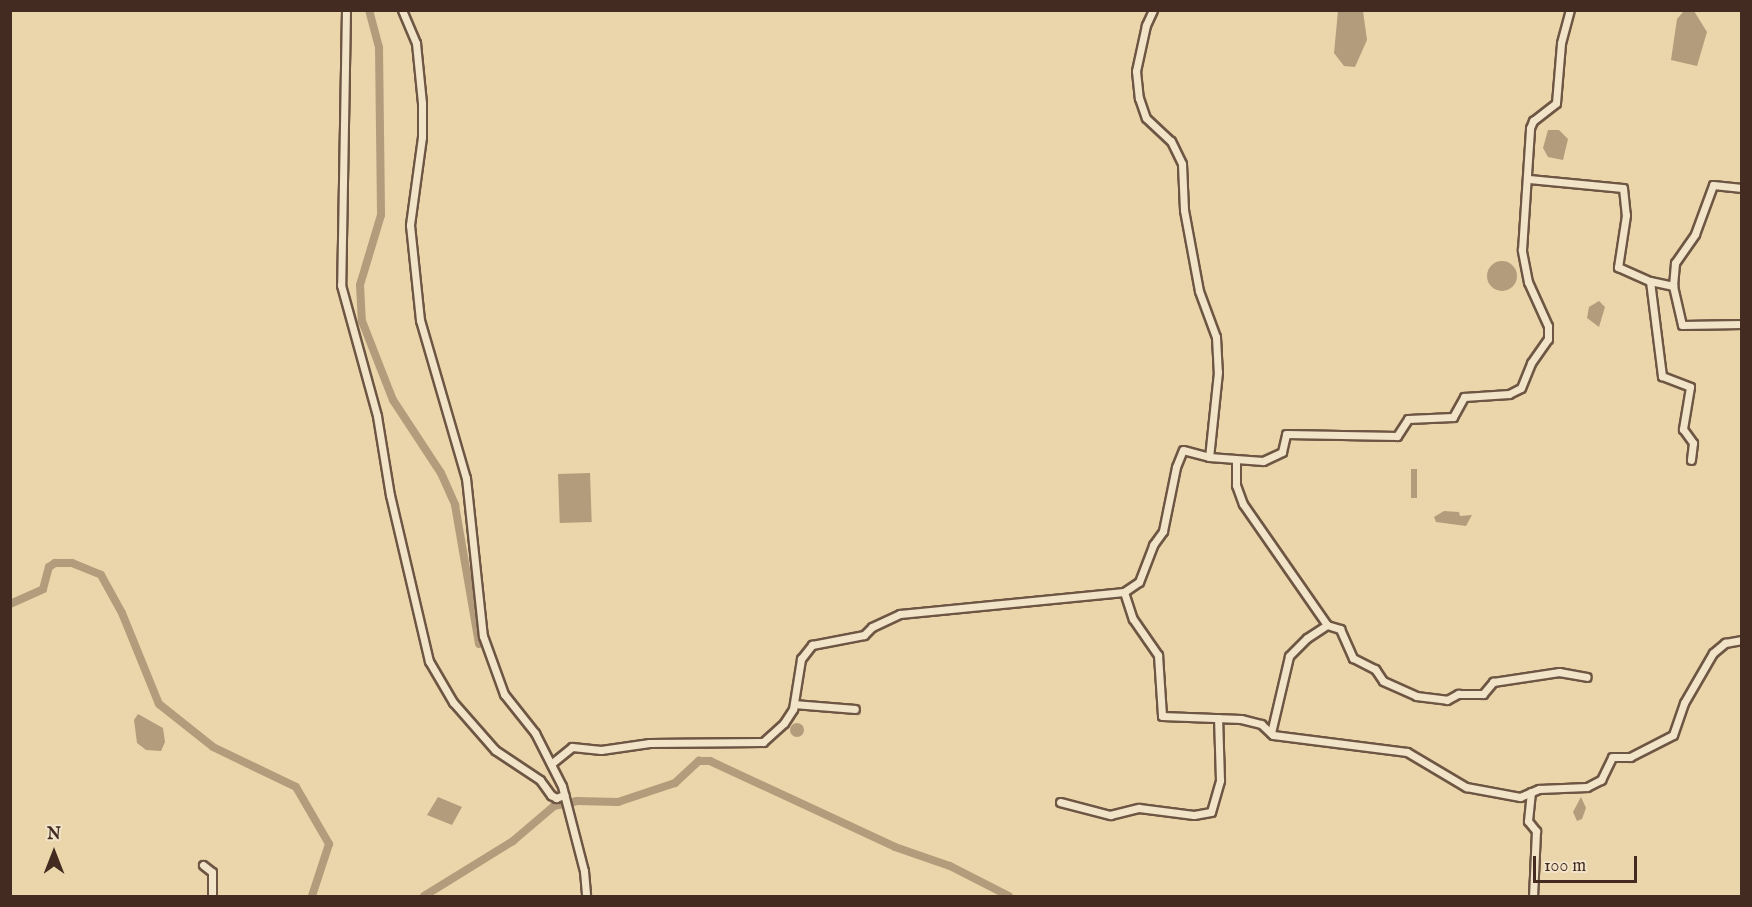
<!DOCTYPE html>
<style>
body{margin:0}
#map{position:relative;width:1752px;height:907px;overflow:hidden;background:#ead6aa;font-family:"IM FELL English",serif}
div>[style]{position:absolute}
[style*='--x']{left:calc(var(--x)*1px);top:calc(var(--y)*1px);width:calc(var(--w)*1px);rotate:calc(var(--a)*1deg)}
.water>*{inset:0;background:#b29c7c;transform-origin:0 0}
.round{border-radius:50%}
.canal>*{height:8px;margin:-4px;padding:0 4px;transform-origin:4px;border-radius:4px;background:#b29c7c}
.roads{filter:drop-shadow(2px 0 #6e5644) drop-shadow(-2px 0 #6e5644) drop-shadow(0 2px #6e5644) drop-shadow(0 -2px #6e5644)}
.street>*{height:7px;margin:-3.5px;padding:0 3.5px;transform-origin:3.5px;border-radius:3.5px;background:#f1e4c8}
span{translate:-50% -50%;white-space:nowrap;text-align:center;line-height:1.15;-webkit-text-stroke:4.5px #f1e4c8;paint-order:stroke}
.frame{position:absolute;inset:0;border:12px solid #442b22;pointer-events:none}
.north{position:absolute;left:24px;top:823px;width:60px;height:60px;-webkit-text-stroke:4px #f1e4c8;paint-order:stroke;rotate:0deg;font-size:16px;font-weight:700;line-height:24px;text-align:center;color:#442b22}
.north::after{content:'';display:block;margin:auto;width:21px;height:27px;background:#442b22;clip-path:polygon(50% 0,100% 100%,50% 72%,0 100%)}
.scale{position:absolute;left:1533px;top:856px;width:104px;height:27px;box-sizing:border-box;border:3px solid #442b22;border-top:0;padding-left:8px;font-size:18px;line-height:21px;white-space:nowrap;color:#442b22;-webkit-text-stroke:4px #f1e4c8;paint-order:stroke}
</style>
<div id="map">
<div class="water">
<i style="clip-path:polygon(1338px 11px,1363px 11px,1367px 40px,1355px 67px,1344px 66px,1334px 53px)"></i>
<i style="clip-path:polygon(1694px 11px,1707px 32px,1697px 66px,1671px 60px,1677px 19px,1683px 12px)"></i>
<i style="clip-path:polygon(1548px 130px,1559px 130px,1568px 139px,1563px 160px,1548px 157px,1543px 148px)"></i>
<i class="round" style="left:1487px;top:261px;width:30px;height:30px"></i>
<i style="clip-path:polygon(1599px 301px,1605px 307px,1599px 327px,1587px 318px,1589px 307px)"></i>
<i style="left:1411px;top:469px;width:6px;height:29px"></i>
<i style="left:590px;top:473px;width:49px;height:32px;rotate:88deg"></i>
<i style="clip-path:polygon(1444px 511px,1459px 512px,1460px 516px,1472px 515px,1466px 526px,1436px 522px,1434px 517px)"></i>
<i style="clip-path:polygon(138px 714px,163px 728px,165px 742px,161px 751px,146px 750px,137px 743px,134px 720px)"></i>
<i class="round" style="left:790px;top:723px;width:14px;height:14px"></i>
<i style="clip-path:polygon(438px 797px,462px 807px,452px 825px,427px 815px)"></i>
<i style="clip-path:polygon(1581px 797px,1586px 808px,1582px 819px,1577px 821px,1573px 812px)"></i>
</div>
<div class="canal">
<i style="--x:369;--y:10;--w:39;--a:75"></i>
<i style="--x:379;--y:48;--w:167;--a:89.3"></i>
<i style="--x:381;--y:215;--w:73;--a:106.7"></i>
<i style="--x:360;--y:285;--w:36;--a:87"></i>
<i style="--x:362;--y:321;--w:85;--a:68.6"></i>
<i style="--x:393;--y:400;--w:87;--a:56.7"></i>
<i style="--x:441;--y:473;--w:35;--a:66"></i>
<i style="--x:455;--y:505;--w:141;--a:80.2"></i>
<i style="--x:10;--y:604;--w:36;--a:-24"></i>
<i style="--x:43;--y:589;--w:23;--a:-75"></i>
<i style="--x:49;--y:567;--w:7;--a:-34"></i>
<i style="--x:55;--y:563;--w:17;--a:0"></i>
<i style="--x:72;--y:563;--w:31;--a:22"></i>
<i style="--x:101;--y:575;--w:43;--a:61.1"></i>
<i style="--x:122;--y:613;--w:98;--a:67.9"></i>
<i style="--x:159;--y:704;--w:69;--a:38.5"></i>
<i style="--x:213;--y:747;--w:92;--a:25.7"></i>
<i style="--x:296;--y:787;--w:66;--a:59.9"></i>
<i style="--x:329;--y:844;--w:55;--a:108.1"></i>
<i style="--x:424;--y:896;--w:105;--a:-31.7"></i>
<i style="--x:513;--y:841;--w:54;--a:-40.5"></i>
<i style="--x:554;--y:806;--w:24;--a:-12"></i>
<i style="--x:577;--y:801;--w:41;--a:1.4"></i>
<i style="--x:618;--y:802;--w:60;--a:-18.4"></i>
<i style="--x:675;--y:783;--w:33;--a:-43"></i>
<i style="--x:699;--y:761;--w:11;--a:0"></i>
<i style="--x:710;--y:761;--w:204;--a:24.9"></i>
<i style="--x:895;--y:847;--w:58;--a:19.1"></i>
<i style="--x:950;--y:866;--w:66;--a:27"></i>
</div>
<div class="roads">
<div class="street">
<i style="--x:346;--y:10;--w:275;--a:91"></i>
<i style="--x:341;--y:285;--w:136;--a:74.6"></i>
<i style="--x:377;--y:416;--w:80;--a:80.7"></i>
<i style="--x:390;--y:495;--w:171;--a:76.8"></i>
<i style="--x:429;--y:661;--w:48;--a:59.7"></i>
<i style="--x:453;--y:702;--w:64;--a:48.8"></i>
<i style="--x:495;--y:750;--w:54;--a:33.7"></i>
<i style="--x:540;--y:780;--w:19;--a:54"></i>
<i style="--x:551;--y:795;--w:6;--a:31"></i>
<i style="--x:556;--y:798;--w:9;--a:-21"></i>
<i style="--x:402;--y:10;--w:36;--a:67"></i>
<i style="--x:416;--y:43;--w:60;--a:84.3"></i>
<i style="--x:422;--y:103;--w:34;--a:90"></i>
<i style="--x:422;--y:137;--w:89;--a:97.8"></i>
<i style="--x:410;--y:225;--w:96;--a:84"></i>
<i style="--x:420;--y:320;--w:165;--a:73.8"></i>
<i style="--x:466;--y:478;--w:159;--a:83.9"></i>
<i style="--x:483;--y:636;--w:62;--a:70.1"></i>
<i style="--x:504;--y:694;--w:50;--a:51.5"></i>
<i style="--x:535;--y:733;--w:59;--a:63"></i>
<i style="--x:562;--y:786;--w:88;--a:75.5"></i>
<i style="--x:584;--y:871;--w:25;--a:85"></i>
<i style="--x:1153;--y:10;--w:17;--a:115"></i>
<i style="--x:1146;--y:25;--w:47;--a:102.3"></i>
<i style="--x:1136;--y:71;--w:27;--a:84"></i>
<i style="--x:1139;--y:98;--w:21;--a:71"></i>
<i style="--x:1146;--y:118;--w:34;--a:43"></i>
<i style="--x:1171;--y:141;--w:25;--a:64"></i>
<i style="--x:1182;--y:164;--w:46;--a:87.5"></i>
<i style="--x:1184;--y:210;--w:82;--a:79.5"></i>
<i style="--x:1199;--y:291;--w:49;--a:69.7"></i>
<i style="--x:1216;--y:337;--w:35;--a:87"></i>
<i style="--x:1218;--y:372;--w:85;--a:96"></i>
<i style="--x:1529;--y:179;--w:94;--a:5.5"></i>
<i style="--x:1623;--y:188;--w:27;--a:84"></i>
<i style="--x:1626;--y:215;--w:53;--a:98.7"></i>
<i style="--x:1618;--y:267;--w:35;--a:24"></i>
<i style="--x:1650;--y:281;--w:96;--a:82.8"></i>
<i style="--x:1662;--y:376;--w:30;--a:21"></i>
<i style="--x:1690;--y:387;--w:43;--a:99.5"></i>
<i style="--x:1683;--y:429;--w:17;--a:54"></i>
<i style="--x:1693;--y:443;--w:17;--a:97"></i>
<i style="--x:1650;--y:281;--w:24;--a:12"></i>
<i style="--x:1673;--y:286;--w:23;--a:-85"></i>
<i style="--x:1675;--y:263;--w:35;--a:-55"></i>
<i style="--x:1695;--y:234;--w:52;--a:-69.8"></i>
<i style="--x:1713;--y:185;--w:29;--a:6"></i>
<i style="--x:1673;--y:286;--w:40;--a:77"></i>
<i style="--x:1682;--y:325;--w:60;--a:-1"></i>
<i style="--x:1236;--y:461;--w:24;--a:90"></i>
<i style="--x:1236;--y:485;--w:20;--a:70"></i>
<i style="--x:1243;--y:504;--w:147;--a:55.2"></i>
<i style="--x:1327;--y:625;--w:14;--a:17"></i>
<i style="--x:1340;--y:629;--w:32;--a:66"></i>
<i style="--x:1353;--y:658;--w:25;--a:27"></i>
<i style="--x:1375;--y:669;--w:14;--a:56"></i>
<i style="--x:1383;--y:681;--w:36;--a:24"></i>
<i style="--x:1416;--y:696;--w:31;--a:7"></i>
<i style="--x:1447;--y:700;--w:13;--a:-29"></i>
<i style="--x:1458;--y:694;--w:25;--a:0"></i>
<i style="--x:1483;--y:694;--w:16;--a:-50"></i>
<i style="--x:1493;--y:682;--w:67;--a:-8.6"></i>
<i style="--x:1559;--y:672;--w:28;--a:10"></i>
<i style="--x:1124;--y:592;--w:18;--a:-34"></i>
<i style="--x:1139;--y:582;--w:40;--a:-69"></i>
<i style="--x:1153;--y:545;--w:17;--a:-54"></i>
<i style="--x:1163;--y:531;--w:65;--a:-78.5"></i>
<i style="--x:1176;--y:467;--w:18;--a:-68"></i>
<i style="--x:1183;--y:450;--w:27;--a:15"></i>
<i style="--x:1209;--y:457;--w:54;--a:4.2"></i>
<i style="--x:1263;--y:461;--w:21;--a:-25"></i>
<i style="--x:1282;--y:452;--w:18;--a:-77"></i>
<i style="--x:1286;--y:434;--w:111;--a:1"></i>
<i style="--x:1397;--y:436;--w:20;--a:-57"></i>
<i style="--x:1408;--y:419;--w:45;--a:-2.5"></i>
<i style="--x:1453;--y:417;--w:23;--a:-61"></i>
<i style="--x:1464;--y:397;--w:45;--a:-3.8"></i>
<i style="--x:1509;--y:394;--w:13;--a:-27"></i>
<i style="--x:1521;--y:388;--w:27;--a:-68"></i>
<i style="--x:1531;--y:363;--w:29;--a:-55"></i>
<i style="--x:1548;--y:339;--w:13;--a:-90"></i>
<i style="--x:1548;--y:326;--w:48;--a:-114.4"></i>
<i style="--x:1528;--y:282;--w:33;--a:-101"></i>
<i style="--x:1522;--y:250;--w:122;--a:-86.2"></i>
<i style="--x:1530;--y:128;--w:8;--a:-67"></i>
<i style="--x:1533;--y:121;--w:29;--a:-38"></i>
<i style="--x:1556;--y:103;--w:60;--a:-85.2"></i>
<i style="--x:1561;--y:43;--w:34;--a:-75"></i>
<i style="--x:794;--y:704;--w:61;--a:4.7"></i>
<i style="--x:1271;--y:733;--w:79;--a:-76.8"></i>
<i style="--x:1289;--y:656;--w:25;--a:-45"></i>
<i style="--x:1307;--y:638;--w:24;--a:-33"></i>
<i style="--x:551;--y:764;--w:27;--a:-39"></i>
<i style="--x:572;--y:747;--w:29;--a:6"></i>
<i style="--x:601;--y:750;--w:49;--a:-8.3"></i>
<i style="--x:649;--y:743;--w:114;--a:-0.5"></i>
<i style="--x:763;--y:742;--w:28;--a:-42"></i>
<i style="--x:784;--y:723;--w:17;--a:-57"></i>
<i style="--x:793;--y:709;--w:51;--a:-80.9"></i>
<i style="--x:801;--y:659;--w:18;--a:-52"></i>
<i style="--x:812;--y:645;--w:53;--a:-10.9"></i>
<i style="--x:864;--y:635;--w:11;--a:-45"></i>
<i style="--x:872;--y:627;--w:31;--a:-25"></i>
<i style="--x:900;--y:614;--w:225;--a:-5.6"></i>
<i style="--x:1124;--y:592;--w:28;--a:72"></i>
<i style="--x:1133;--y:619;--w:44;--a:55.2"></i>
<i style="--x:1158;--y:655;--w:61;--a:86.2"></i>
<i style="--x:1162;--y:716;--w:79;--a:2.2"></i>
<i style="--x:1241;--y:719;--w:21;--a:14"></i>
<i style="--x:1261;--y:724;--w:16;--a:43"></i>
<i style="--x:1273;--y:735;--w:135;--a:7.2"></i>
<i style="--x:1407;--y:752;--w:69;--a:30.7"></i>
<i style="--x:1466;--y:787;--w:55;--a:10.5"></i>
<i style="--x:1520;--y:797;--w:21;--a:-23"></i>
<i style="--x:1539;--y:789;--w:48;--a:-2.4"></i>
<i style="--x:1587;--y:787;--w:16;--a:-27"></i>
<i style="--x:1601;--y:780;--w:25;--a:-64"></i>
<i style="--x:1612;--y:757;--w:18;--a:0"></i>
<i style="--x:1630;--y:757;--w:48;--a:-27.1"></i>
<i style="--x:1673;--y:735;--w:34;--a:-71"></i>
<i style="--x:1684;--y:703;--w:58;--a:-59.9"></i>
<i style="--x:1713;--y:653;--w:16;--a:-40"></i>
<i style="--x:1725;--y:643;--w:17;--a:-10"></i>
<i style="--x:1531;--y:792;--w:29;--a:96"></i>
<i style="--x:1528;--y:821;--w:13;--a:51"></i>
<i style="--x:1536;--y:831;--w:65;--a:92.6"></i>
<i style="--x:1060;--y:802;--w:52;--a:14.6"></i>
<i style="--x:1110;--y:815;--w:30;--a:-14"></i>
<i style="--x:1139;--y:808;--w:55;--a:7.3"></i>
<i style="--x:1194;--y:815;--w:17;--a:-10"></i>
<i style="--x:1211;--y:812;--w:33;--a:-74"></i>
<i style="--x:1220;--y:780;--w:62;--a:-91.8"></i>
<i style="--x:203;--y:865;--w:11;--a:38"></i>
<i style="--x:212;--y:872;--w:24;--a:90"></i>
</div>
</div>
<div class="frame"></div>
<div class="north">N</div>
<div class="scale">100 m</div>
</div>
